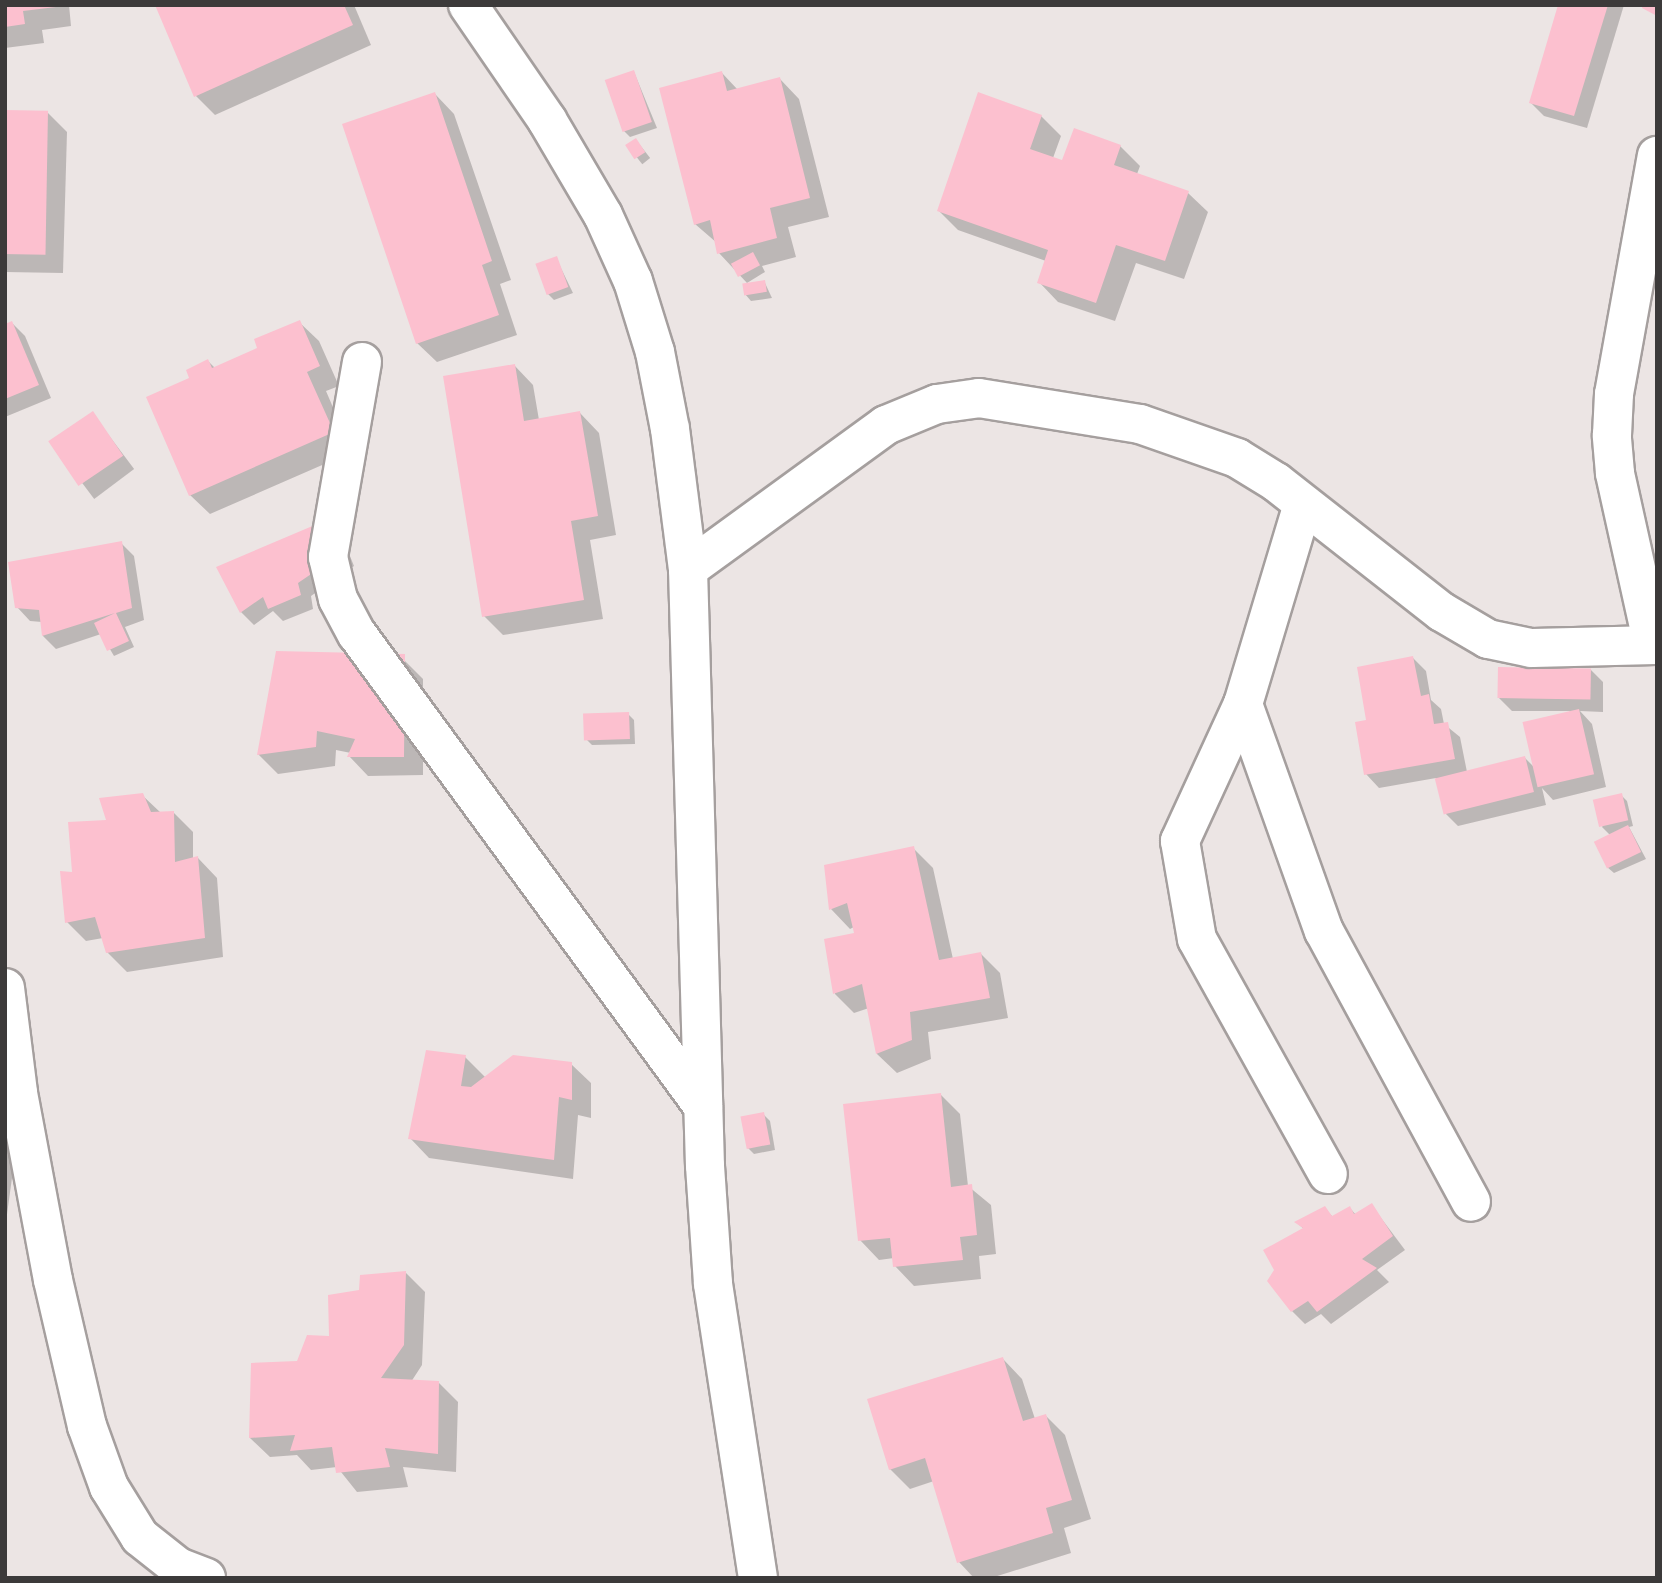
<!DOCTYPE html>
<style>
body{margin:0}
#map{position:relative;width:1662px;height:1583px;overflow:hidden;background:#ece5e4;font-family:Figtree,sans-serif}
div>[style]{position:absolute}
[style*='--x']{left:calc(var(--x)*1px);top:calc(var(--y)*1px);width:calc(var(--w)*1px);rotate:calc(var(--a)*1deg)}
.shadow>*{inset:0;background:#0003;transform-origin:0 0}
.building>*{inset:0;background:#fcc0cf;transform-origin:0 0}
.roads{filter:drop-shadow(2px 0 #a59f9e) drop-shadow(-2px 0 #a59f9e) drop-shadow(0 2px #a59f9e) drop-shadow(0 -2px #a59f9e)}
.minor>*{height:38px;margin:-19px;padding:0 19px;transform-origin:19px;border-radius:19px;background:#fff}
span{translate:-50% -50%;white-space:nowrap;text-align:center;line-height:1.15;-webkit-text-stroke:5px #fff;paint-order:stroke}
.frame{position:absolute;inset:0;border:7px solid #3c3a3a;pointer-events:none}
</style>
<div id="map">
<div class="shadow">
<i style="clip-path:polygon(5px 5px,69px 5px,71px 26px,42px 30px,44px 43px,5px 48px)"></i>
<i style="clip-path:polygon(157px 5px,354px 5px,371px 45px,215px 115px,196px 96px)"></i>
<i style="clip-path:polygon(1560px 5px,1624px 5px,1587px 128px,1544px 116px,1531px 103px)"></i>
<i style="clip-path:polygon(634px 72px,657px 128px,630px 137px,624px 131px)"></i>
<i style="clip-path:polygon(722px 73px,738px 90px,780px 79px,799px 99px,829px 217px,788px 227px,796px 257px,762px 266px,765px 272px,747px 283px,719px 253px,717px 243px,695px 224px)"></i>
<i style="clip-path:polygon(435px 94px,454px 114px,511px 280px,500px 284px,517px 335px,437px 362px,417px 343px)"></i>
<i style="clip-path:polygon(5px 112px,47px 112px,67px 132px,63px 273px,5px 272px)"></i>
<i style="clip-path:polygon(1041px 116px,1061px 136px,1053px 158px,1063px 162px,1120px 146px,1140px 166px,1137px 174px,1188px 193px,1208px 212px,1184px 279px,1136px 263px,1115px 321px,1058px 302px,1039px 282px,1046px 261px,958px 230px,939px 211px)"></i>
<i style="left:636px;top:140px;width:23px;height:10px;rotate:52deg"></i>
<i style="clip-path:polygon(556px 258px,573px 293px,554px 300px,548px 294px)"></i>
<i style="clip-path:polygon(764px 281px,772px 298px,751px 301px,745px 294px)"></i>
<i style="clip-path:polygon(299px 322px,319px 341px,339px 386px,326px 391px,352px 452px,210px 514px,190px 495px,192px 379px,208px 361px,215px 368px,259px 349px)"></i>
<i style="clip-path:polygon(12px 323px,25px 336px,51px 398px,5px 417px,5px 326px)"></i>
<i style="clip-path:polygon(514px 365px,533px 385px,539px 420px,580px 413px,599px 433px,616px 535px,590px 540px,603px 619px,503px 635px,484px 616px)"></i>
<i style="left:92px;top:413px;width:70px;height:50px;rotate:53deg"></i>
<i style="clip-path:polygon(341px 534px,354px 566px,311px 596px,313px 609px,283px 621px,273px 611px,254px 625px,241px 612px,218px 568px)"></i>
<i style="clip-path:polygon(121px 543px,134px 556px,144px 620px,125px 627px,134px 647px,114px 656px,101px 634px,56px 649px,43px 636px,42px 622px,30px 621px,17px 607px)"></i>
<i style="clip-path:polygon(1413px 658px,1426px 671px,1431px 700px,1441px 709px,1444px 724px,1460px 737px,1467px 772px,1525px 758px,1536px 769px,1570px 711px,1512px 711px,1499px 698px,1590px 669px,1603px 682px,1603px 712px,1580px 711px,1592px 724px,1606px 787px,1553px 800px,1542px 788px,1546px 805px,1458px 826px,1445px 813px,1436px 778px,1379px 788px,1366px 774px,1368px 721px)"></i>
<i style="clip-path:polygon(404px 660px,423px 679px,423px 775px,368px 776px,349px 756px,351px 753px,336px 750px,335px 766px,278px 774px,258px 754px)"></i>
<i style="clip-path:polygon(628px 714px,634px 720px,635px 744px,592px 745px,586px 739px)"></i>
<i style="clip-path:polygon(142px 795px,161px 813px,173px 812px,193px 832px,193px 859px,198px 858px,217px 878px,223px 957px,127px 972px,107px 952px,103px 938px,86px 941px,67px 922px,74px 874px,108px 821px)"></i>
<i style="clip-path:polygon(1621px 795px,1627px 801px,1633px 826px,1629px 827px,1646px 859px,1614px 873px,1607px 867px,1610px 835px,1602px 827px)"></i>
<i style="clip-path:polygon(913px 848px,933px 868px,953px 959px,981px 954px,1000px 973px,1008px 1018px,928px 1032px,931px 1059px,897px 1073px,877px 1054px,869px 1008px,854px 1013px,835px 994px,826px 941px,856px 935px,854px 927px,850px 929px,831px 909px,826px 867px)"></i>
<i style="clip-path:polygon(465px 1057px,486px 1078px,571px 1064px,591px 1083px,591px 1118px,578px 1115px,573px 1179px,429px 1158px,410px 1138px)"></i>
<i style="clip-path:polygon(940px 1094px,960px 1114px,968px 1186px,991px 1205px,996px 1254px,979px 1256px,981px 1279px,914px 1286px,895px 1266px,894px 1258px,879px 1260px,860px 1240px)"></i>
<i style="clip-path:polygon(763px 1114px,770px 1121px,775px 1150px,754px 1154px,748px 1148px)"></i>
<i style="clip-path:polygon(5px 1146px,15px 1156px,5px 1229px)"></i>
<i style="clip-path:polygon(1372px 1206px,1405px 1250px,1377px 1270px,1389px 1282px,1331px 1324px,1321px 1314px,1305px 1324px,1292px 1311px,1304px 1229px,1297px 1223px,1324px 1208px,1333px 1217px,1350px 1208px,1356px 1215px)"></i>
<i style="clip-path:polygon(406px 1273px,425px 1292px,422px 1365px,411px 1382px,439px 1383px,458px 1402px,456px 1472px,403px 1467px,408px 1487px,357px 1492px,337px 1467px,311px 1470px,297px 1455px,270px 1457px,250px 1438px,299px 1363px,330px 1337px,360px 1292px)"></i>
<i style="clip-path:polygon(1003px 1359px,1022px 1379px,1035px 1419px,1046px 1416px,1065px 1435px,1091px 1519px,1064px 1528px,1071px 1553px,991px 1578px,974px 1578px,959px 1562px,934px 1481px,910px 1489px,890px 1469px)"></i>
</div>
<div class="building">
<i style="clip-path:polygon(5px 5px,56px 5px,56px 7px,23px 11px,25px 24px,5px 27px)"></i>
<i style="clip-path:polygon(155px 5px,344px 5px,353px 25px,194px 97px)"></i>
<i style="clip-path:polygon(1558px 5px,1608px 5px,1574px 116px,1529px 103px)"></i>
<i style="clip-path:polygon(1643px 5px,1657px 5px,1657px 16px,1642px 8px)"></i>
<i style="left:634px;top:70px;width:55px;height:31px;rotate:71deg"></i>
<i style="clip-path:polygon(722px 71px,727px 91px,780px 77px,810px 198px,770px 208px,777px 238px,717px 254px,710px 220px,694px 225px,659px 88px)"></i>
<i style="clip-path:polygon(435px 92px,492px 261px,482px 265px,499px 315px,416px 344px,342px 124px)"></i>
<i style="clip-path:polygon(978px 92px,1042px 115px,1030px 149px,1062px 160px,1074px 128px,1121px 145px,1114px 165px,1189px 191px,1165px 261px,1116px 245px,1096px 303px,1037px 283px,1048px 250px,937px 211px)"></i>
<i style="left:5px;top:110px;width:43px;height:144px;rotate:1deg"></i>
<i style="left:636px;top:138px;width:17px;height:13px;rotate:57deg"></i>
<i style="left:753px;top:252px;width:15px;height:25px;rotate:62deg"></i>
<i style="left:557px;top:256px;width:33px;height:23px;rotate:70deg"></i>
<i style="left:765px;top:280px;width:12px;height:23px;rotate:81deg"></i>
<i style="clip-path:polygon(300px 320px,320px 366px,307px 372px,334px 432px,189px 496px,146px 397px,189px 378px,186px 370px,208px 359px,212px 368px,257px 348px,254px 339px)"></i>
<i style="clip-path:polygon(12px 321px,39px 385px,5px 399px,5px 324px)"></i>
<i style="clip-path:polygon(515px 364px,524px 421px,580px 411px,598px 516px,571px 521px,584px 600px,482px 617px,443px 376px)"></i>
<i style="left:93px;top:411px;width:54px;height:54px;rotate:56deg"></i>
<i style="clip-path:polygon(329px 519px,342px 553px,298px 583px,301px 595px,268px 609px,263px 597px,240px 613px,216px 567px)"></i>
<i style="clip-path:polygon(122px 541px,132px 608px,116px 613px,129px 641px,107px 651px,94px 623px,115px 613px,42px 636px,39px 610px,15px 608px,8px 562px)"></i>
<i style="clip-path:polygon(276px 651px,405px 654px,404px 757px,347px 757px,355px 739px,317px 731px,316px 747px,257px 755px)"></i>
<i style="clip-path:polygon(1413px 656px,1421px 696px,1429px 694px,1434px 724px,1448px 722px,1455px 759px,1364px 775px,1355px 722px,1366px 720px,1357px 667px)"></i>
<i style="left:1498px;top:667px;width:93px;height:31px;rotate:1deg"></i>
<i style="left:1579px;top:709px;width:67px;height:58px;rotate:77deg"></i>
<i style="left:629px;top:712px;width:27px;height:46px;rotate:88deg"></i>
<i style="left:1525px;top:756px;width:37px;height:93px;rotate:76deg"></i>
<i style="clip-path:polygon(143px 793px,151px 812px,174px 811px,175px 862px,198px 856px,205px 938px,106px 953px,95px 917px,65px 923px,60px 871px,72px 872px,68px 822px,106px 820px,99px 798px)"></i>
<i style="left:1622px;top:793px;width:28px;height:30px;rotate:77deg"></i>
<i style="left:1628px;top:825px;width:30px;height:38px;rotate:64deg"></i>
<i style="clip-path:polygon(914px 846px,939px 960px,981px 952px,990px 998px,910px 1012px,912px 1040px,876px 1054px,862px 984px,833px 994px,824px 939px,854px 933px,847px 903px,829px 910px,824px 865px)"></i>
<i style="clip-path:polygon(426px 1050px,466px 1055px,461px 1086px,471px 1087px,513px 1055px,572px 1062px,572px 1100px,559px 1097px,554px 1160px,408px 1139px)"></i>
<i style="clip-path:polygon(941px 1093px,951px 1187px,972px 1184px,977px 1235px,960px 1237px,963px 1260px,893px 1267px,890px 1238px,858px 1241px,843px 1104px)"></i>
<i style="left:764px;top:1112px;width:33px;height:24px;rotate:79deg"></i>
<i style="clip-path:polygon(1372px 1203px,1393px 1236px,1362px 1259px,1377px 1268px,1317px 1312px,1308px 1301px,1291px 1312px,1267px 1281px,1274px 1270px,1263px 1250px,1303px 1228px,1294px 1222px,1325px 1206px,1332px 1216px,1350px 1206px,1354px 1214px)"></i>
<i style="clip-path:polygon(406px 1271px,404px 1345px,381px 1378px,439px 1381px,438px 1454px,385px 1448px,390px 1467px,336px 1473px,332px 1447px,290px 1451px,295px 1435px,249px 1438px,251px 1363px,297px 1361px,307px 1335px,329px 1336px,328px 1295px,359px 1290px,360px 1275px)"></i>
<i style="clip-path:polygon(1003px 1357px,1023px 1421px,1046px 1414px,1072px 1500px,1046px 1508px,1053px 1533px,957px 1563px,925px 1458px,889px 1470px,867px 1399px)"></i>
</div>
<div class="roads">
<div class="minor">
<i style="--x:468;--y:5;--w:140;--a:55.5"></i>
<i style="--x:547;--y:120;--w:110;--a:59.5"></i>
<i style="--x:603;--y:215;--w:72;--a:65.6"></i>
<i style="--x:633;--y:281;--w:74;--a:72.8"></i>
<i style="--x:655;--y:352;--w:78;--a:79"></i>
<i style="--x:670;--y:429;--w:141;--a:82.7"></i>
<i style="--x:688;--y:569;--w:597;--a:88.37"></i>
<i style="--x:705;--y:1166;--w:118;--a:86.1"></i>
<i style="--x:713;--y:1284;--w:297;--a:81.3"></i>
<i style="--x:362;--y:362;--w:198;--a:99.9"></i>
<i style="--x:328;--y:557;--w:43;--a:76.6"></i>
<i style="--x:338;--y:599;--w:40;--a:62"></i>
<i style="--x:357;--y:634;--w:585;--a:53.76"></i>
<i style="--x:1303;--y:504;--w:209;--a:106.7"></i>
<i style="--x:1243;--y:704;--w:241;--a:70.4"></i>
<i style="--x:1324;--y:931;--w:308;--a:61.5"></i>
<i style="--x:688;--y:569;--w:245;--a:-36"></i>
<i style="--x:886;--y:425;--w:55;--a:-22.4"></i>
<i style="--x:937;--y:404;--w:42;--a:-8.1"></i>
<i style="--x:979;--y:398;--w:163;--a:9.2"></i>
<i style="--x:1140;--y:424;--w:103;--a:19.3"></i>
<i style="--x:1237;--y:458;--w:46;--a:31.6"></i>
<i style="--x:1276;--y:482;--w:211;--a:38.1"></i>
<i style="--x:1442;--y:612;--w:53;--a:30.4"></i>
<i style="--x:1488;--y:639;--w:44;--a:11.8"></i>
<i style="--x:1531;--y:648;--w:126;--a:-1.4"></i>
<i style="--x:1653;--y:645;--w:176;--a:-102.5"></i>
<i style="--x:1615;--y:473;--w:38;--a:-95"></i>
<i style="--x:1612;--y:435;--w:41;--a:-87.2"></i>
<i style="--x:1614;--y:394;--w:242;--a:-79.8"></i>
<i style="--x:1243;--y:704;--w:151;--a:114.7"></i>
<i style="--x:1180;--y:841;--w:99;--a:80.2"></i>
<i style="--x:1197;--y:939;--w:269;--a:60.9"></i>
<i style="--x:5;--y:988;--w:106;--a:82.9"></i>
<i style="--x:18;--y:1093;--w:190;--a:79.4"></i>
<i style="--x:53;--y:1280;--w:150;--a:76.9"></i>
<i style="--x:87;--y:1426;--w:65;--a:70.2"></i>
<i style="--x:109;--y:1487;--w:59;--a:58.2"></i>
<i style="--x:140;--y:1537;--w:48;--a:38.3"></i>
<i style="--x:178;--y:1567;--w:30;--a:21"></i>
</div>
</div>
<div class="frame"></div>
</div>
